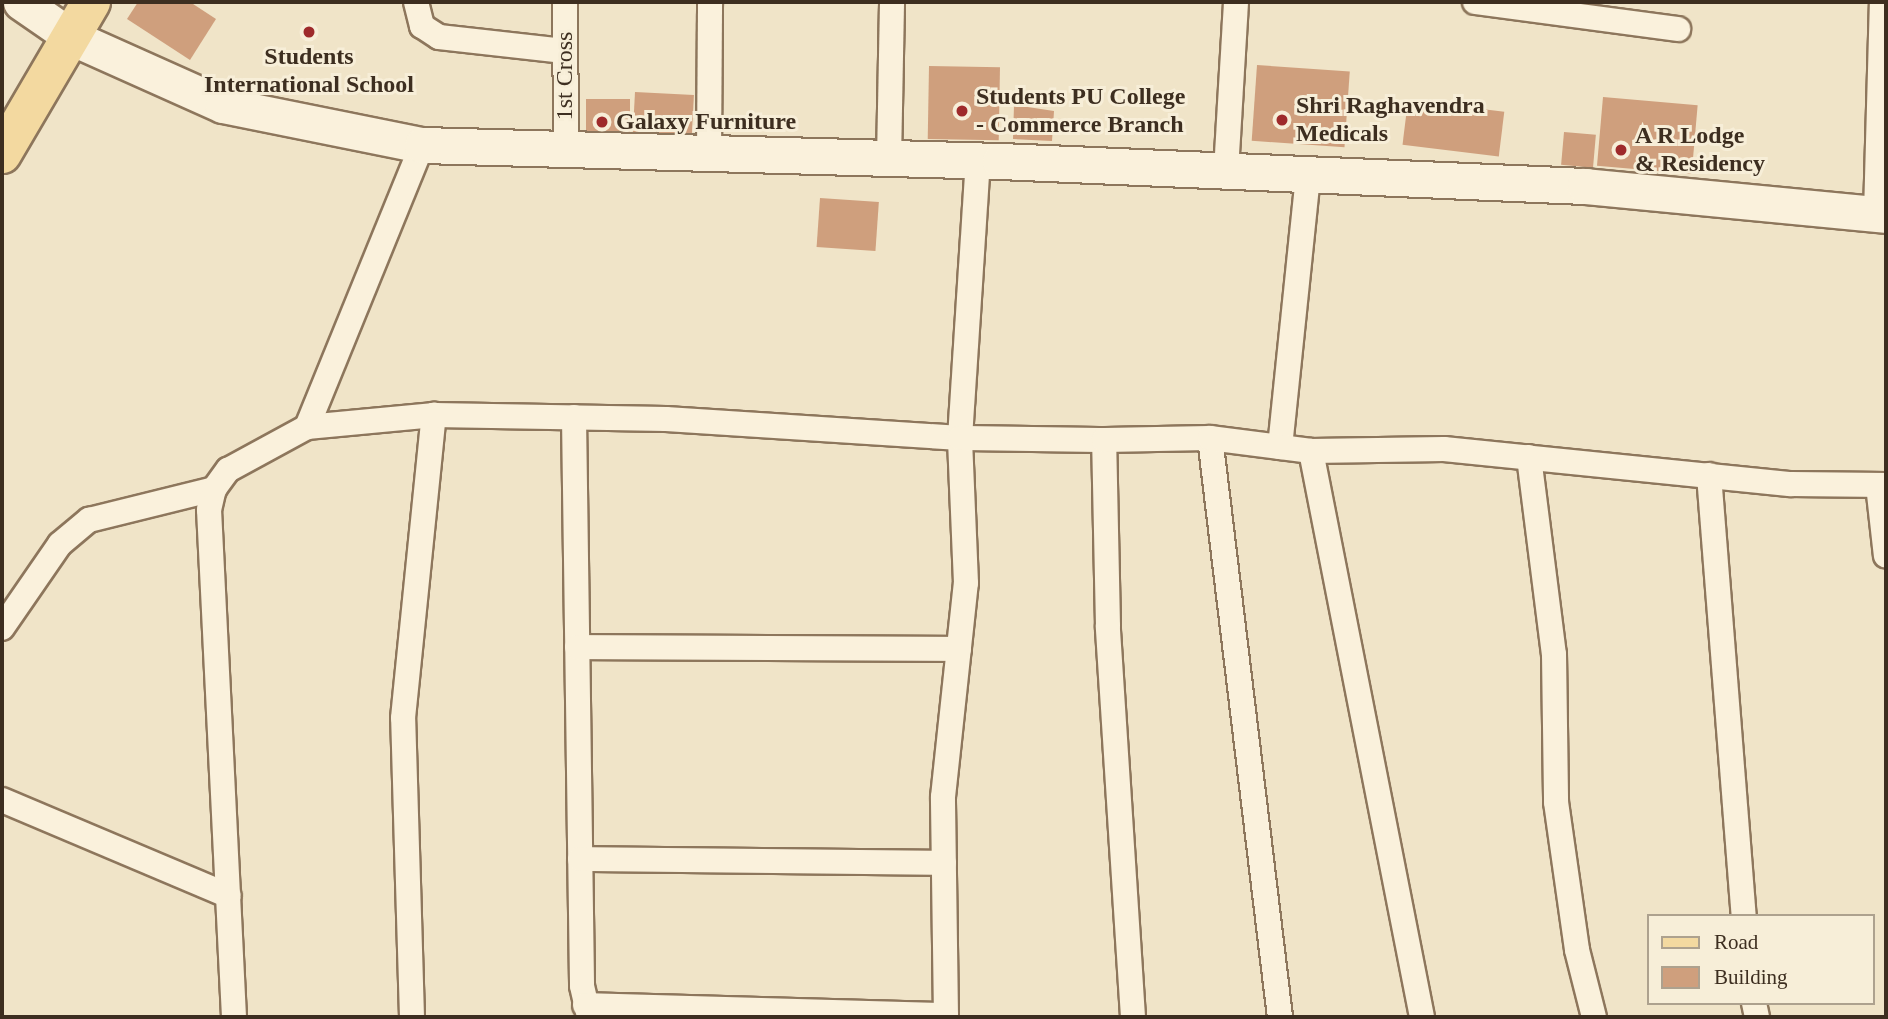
<!DOCTYPE html>
<style>
body{margin:0}
#map{position:relative;width:1888px;height:1019px;overflow:hidden;background:#f0e4c8;font-family:"Times New Roman",serif}
div>[style]{position:absolute}
[style*='--x']{left:calc(var(--x)*1px);top:calc(var(--y)*1px);width:calc(var(--w)*1px);rotate:calc(var(--a)*1deg)}
.building>*{inset:0;background:#cf9f7d;transform-origin:0 0}
.roads{filter:drop-shadow(2px 0 #8d765c) drop-shadow(-2px 0 #8d765c) drop-shadow(0 2px #8d765c) drop-shadow(0 -2px #8d765c)}
.street>*{height:24px;margin:-12px;padding:0 12px;transform-origin:12px;border-radius:12px;background:#faf1dc}
.secondary>*{height:35px;margin:-17.5px;padding:0 17.5px;transform-origin:17.5px;border-radius:17.5px;background:#faf1dc}
.primary>*{height:38px;margin:-19px;padding:0 19px;transform-origin:19px;border-radius:19px;background:#f3d9a0}
.dots>*{width:19px;height:19px;translate:-50% -50%;box-sizing:border-box;border:4px solid #f7eed8;border-radius:50%}
span{translate:-50% -50%;white-space:nowrap;text-align:center;line-height:1.15;-webkit-text-stroke:6px #f7eed8;paint-order:stroke}
.poi-label{font-size:24px;color:#3d2e20;font-weight:700}
.left{translate:0 -50%;text-align:left}
.street-label{font-size:24px;color:#3d2e20}
.frame{position:absolute;inset:0;border:4px solid #3d2e20;pointer-events:none}
.legend{position:absolute;left:1647px;top:914px;width:228px;height:91px;box-sizing:border-box;background:#f7eed8;border:2px solid #ada18e;margin:0;padding:9px 12px;list-style:none;font-size:21px;color:#3d2e20}
.legend li{display:flex;align-items:center;gap:14px;height:35px}
.legend b{width:35px;border:2px solid #ada18e}
</style>
<div id="map">
<div class="building">
<i style="clip-path:polygon(138px 2px,190px 2px,216px 19px,190px 60px,127px 19px)"></i>
<i style="left:1257px;top:65px;width:93px;height:76px;rotate:4deg"></i>
<i style="left:929px;top:66px;width:71px;height:73px;rotate:1deg"></i>
<i style="left:635px;top:92px;width:59px;height:40px;rotate:3deg"></i>
<i style="left:1603px;top:97px;width:95px;height:69px;rotate:5deg"></i>
<i style="left:586px;top:99px;width:44px;height:33px"></i>
<i style="left:1408px;top:100px;width:97px;height:45px;rotate:7deg"></i>
<i style="clip-path:polygon(1014px 105px,1054px 111px,1052px 141px,1013px 139px)"></i>
<i style="left:1564px;top:132px;width:32px;height:33px;rotate:5deg"></i>
<i style="left:820px;top:198px;width:59px;height:49px;rotate:4deg"></i>
</div>
<div class="roads">
<div class="street">
<i style="--x:416;--y:2;--w:25;--a:76"></i>
<i style="--x:422;--y:26;--w:20;--a:33"></i>
<i style="--x:439;--y:37;--w:126;--a:6.4"></i>
<i style="--x:565;--y:2;--w:148;--a:89.6"></i>
<i style="--x:1475;--y:2;--w:205;--a:7.6"></i>
<i style="--x:709;--y:153;--w:151;--a:-89.6"></i>
<i style="--x:889;--y:160;--w:158;--a:-88.9"></i>
<i style="--x:1226;--y:171;--w:169;--a:-86.6"></i>
<i style="--x:1876;--y:214;--w:212;--a:-88.4"></i>
<i style="--x:574;--y:417;--w:569;--a:89.19"></i>
<i style="--x:582;--y:986;--w:32;--a:77"></i>
<i style="--x:307;--y:427;--w:305;--a:-67.8"></i>
<i style="--x:1280;--y:447;--w:274;--a:-84.1"></i>
<i style="--x:1529;--y:457;--w:199;--a:82.8"></i>
<i style="--x:1554;--y:654;--w:148;--a:89.2"></i>
<i style="--x:1556;--y:802;--w:149;--a:81.9"></i>
<i style="--x:1577;--y:950;--w:69;--a:75.8"></i>
<i style="--x:1709;--y:475;--w:442;--a:85.5"></i>
<i style="--x:1878;--y:485;--w:71;--a:83.6"></i>
<i style="--x:2;--y:628;--w:102;--a:-55.4"></i>
<i style="--x:60;--y:544;--w:38;--a:-40"></i>
<i style="--x:89;--y:520;--w:129;--a:-13.9"></i>
<i style="--x:577;--y:647;--w:382;--a:0.3"></i>
<i style="--x:2;--y:800;--w:246;--a:22.9"></i>
<i style="--x:580;--y:859;--w:364;--a:0.6"></i>
<i style="--x:1754;--y:1003;--w:14;--a:78"></i>
<i style="--x:585;--y:1005;--w:361;--a:1.6"></i>
<i style="--x:234;--y:1017;--w:508;--a:-92.82"></i>
<i style="--x:209;--y:510;--w:22;--a:-77"></i>
<i style="--x:214;--y:489;--w:24;--a:-54"></i>
<i style="--x:228;--y:470;--w:90;--a:-28.6"></i>
<i style="--x:307;--y:427;--w:128;--a:-5.4"></i>
<i style="--x:412;--y:1017;--w:299;--a:-91.7"></i>
<i style="--x:403;--y:718;--w:305;--a:-84.2"></i>
<i style="--x:434;--y:415;--w:232;--a:1"></i>
<i style="--x:666;--y:419;--w:295;--a:3.7"></i>
<i style="--x:960;--y:438;--w:279;--a:-86.3"></i>
<i style="--x:946;--y:1017;--w:220;--a:-90.8"></i>
<i style="--x:943;--y:797;--w:215;--a:-83.9"></i>
<i style="--x:966;--y:583;--w:145;--a:-92.4"></i>
<i style="--x:960;--y:438;--w:144;--a:0.8"></i>
<i style="--x:1133;--y:1017;--w:392;--a:-93.7"></i>
<i style="--x:1108;--y:626;--w:186;--a:-91.2"></i>
<i style="--x:1104;--y:440;--w:106;--a:-1.1"></i>
<i style="--x:1280;--y:1017;--w:583;--a:-96.89"></i>
<i style="--x:1210;--y:438;--w:102;--a:7.3"></i>
<i style="--x:1422;--y:1017;--w:577;--a:-101.1"></i>
<i style="--x:1311;--y:451;--w:133;--a:-0.9"></i>
<i style="--x:1444;--y:449;--w:349;--a:5.8"></i>
<i style="--x:1791;--y:484;--w:95;--a:0.6"></i>
</div>
<div class="secondary">
<i style="--x:21;--y:2;--w:63;--a:34.7"></i>
<i style="--x:73;--y:38;--w:164;--a:24.1"></i>
<i style="--x:223;--y:105;--w:203;--a:11.4"></i>
<i style="--x:422;--y:145;--w:578;--a:1.59"></i>
<i style="--x:1000;--y:161;--w:586;--a:2.45"></i>
<i style="--x:1585;--y:186;--w:302;--a:5.5"></i>
</div>
<div class="primary">
<i style="--x:2;--y:154;--w:176;--a:-59.6"></i>
</div>
</div>
<div class="dots">
<i style="left:309px;top:32px;background:#9e2a2b"></i>
<i style="left:962px;top:111px;background:#9e2a2b"></i>
<i style="left:1282px;top:120px;background:#9e2a2b"></i>
<i style="left:602px;top:122px;background:#9e2a2b"></i>
<i style="left:1621px;top:150px;background:#9e2a2b"></i>
</div>
<div class="poi-label">
<span style="left:309px;top:71px">Students<br>International School</span>
<span class="left" style="left:976px;top:111px">Students PU College<br>- Commerce Branch</span>
<span class="left" style="left:1296px;top:120px">Shri Raghavendra<br>Medicals</span>
<span class="left" style="left:616px;top:122px">Galaxy Furniture</span>
<span class="left" style="left:1635px;top:150px">A R Lodge<br>&amp; Residency</span>
</div>
<div class="street-label">
<span style="left:565px;top:76px;rotate:-90deg">1st Cross</span>
</div>
<div class="frame"></div>
<ul class="legend">
<li><b style="height:9px;background:#f3d9a0"></b>Road</li>
<li><b style="height:19px;background:#cf9f7d"></b>Building</li>
</ul>
</div>
